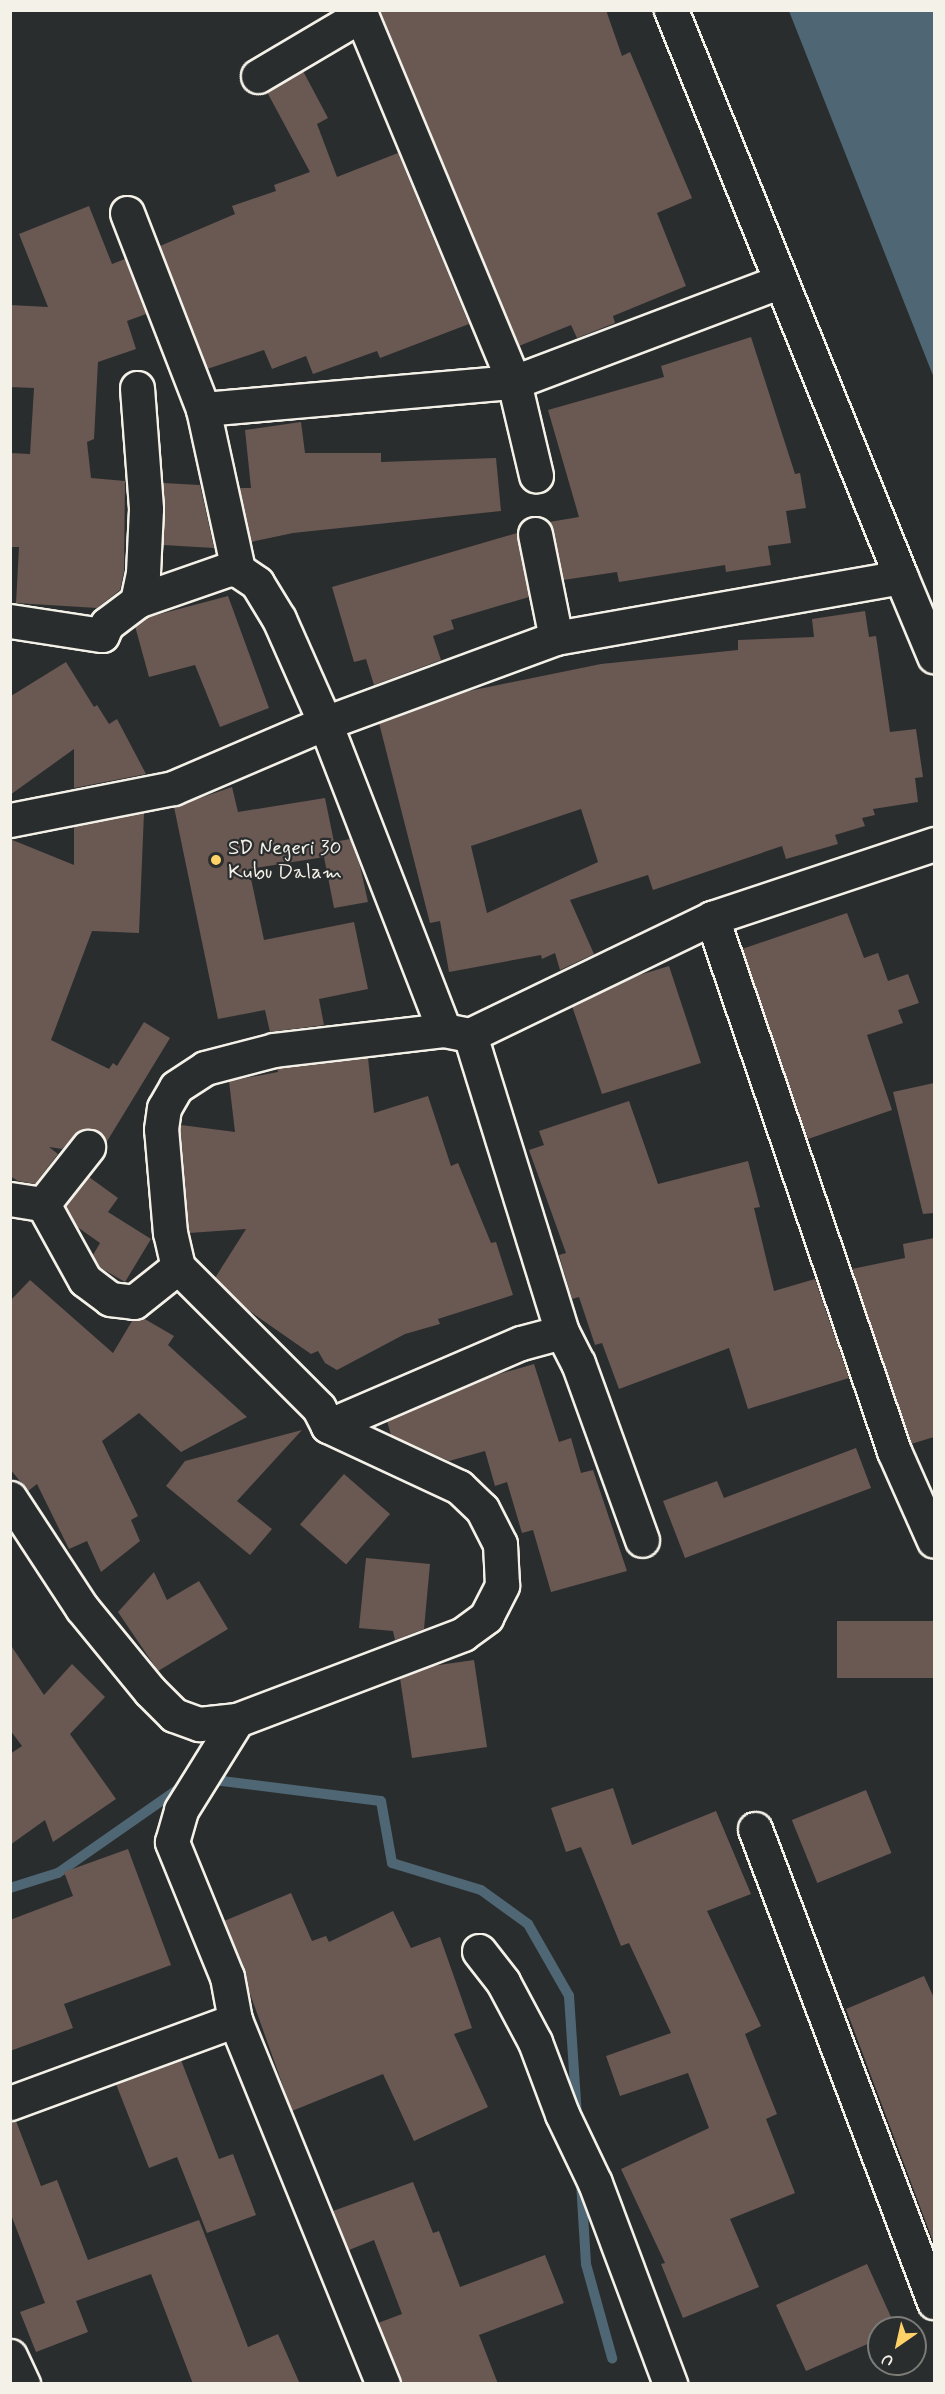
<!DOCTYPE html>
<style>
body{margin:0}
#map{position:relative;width:945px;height:2394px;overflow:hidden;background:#2a2d2e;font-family:Mynerve,sans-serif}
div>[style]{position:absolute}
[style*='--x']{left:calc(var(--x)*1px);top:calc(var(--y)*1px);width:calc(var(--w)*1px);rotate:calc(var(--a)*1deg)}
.water>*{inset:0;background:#4f6774}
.stream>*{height:10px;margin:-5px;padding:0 5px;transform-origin:5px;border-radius:5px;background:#4f6774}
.building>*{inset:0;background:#6a5853;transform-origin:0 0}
.roads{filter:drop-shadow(2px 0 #f4f1e8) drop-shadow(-2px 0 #f4f1e8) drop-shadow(0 2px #f4f1e8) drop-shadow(0 -2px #f4f1e8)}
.minor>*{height:33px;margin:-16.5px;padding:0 16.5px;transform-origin:16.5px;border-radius:16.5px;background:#2a2d2e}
.dots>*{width:16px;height:16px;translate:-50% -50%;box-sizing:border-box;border:3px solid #2a2d2e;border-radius:50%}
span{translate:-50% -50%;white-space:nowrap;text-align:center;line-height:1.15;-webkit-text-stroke:4.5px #2a2d2e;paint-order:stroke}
.poi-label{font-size:21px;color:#f4f1e8}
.left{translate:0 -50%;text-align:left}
.frame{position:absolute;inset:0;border:12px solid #f4f1e8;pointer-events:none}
.north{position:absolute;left:867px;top:2316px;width:60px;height:60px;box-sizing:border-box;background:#2a2d2e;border:2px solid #7b7b78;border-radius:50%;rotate:214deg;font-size:16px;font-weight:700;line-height:24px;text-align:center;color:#f4f1e8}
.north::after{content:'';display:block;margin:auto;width:21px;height:27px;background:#ffd166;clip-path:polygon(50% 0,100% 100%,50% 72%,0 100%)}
</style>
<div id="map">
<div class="water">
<i style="clip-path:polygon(789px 11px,934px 11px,934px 378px)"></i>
</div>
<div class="stream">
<i style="--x:206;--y:1779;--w:176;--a:7.2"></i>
<i style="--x:381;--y:1801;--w:63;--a:79.9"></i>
<i style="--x:392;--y:1863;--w:93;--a:16.9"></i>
<i style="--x:481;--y:1890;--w:58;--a:35.9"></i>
<i style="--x:528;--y:1924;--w:83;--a:60.3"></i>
<i style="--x:569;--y:1996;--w:122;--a:86.2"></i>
<i style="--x:10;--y:1888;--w:50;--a:-17.4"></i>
<i style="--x:58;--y:1873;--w:154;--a:-34.9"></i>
<i style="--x:581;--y:2182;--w:82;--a:86.5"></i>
<i style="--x:586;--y:2264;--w:98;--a:74.5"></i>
</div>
<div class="building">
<i style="clip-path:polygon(380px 10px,606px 10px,622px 56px,630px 52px,692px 198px,657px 213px,686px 286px,613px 316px,615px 323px,577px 338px,571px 325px,519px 346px)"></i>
<i style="clip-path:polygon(303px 71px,328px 118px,317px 124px,337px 177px,398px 153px,469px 324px,380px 358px,377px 351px,313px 374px,306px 356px,272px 369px,264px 350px,207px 369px,160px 246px,235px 214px,232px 206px,276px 191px,274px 185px,310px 172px,267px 92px)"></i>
<i style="clip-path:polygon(89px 206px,112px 264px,125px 259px,146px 314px,127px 321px,136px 349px,98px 362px,94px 439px,87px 442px,91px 478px,125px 481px,124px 571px,120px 590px,97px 608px,16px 603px,19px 547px,10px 547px,10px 453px,30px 454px,34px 388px,10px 387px,10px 305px,48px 307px,19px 234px)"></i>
<i style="clip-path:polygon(751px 337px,795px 474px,800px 473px,806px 508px,786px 511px,791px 543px,768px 546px,771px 565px,726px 572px,725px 565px,619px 582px,617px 572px,563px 580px,549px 522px,579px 517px,548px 410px,664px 377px,661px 366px)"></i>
<i style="clip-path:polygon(301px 422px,305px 453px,381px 453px,381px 462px,496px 458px,501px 511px,293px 533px,251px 542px,239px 488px,251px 488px,245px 430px)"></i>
<i style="clip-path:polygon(163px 483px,200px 485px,214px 548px,163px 545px)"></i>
<i style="clip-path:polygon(517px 533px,529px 597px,451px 620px,454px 629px,433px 636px,441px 660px,374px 685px,366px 659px,354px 662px,332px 587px)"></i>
<i style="clip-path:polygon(228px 596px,269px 708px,220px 727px,195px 665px,149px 677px,135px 626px,145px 618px)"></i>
<i style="clip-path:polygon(evenodd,865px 611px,869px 637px,876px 636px,890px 732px,916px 729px,923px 777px,915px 778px,918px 802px,873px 809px,875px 815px,862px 818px,865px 826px,835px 835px,838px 844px,786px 859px,782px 846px,653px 890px,648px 875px,570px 900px,594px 954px,560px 970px,555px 953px,542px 959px,541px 955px,449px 972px,440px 921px,430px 923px,379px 723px,464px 692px,601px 664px,738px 650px,738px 640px,814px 637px,812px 619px,865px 611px,581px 809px,598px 862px,487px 913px,471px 846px,581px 809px)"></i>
<i style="clip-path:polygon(66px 662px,94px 707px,97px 705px,109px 724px,117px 719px,146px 774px,74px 788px,74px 749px,10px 795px,11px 696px)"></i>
<i style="clip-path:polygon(232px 787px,238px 812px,325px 798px,334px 842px,350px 839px,360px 866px,368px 902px,334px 908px,324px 857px,249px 869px,264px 940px,354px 922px,368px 989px,319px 999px,324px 1025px,270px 1032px,265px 1010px,218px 1019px,174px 807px)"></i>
<i style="clip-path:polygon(144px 813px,139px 933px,92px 931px,51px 1040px,109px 1069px,113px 1063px,117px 1066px,144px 1022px,170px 1038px,106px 1143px,99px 1132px,81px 1130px,62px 1149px,49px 1147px,58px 1154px,35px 1184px,18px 1181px,10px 1176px,10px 839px,74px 865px,74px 827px)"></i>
<i style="clip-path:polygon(847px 913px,864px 958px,878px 953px,888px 981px,908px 974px,919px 1003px,898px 1010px,903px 1023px,867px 1035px,892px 1110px,808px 1139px,742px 949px)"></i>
<i style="clip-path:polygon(669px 966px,701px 1063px,602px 1094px,572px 1006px,633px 977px)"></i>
<i style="clip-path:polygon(368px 1058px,374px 1113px,428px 1096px,451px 1166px,458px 1163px,491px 1243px,496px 1242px,513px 1295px,438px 1319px,440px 1324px,405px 1334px,337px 1370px,325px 1363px,318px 1351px,311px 1354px,248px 1310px,215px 1278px,246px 1229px,189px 1233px,180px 1130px,181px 1125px,235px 1132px,229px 1081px,278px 1072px,277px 1068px)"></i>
<i style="clip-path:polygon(934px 1083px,934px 1213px,923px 1214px,893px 1092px)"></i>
<i style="clip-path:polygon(629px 1101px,658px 1184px,748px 1161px,760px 1207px,754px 1208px,774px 1291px,815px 1279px,849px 1378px,748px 1409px,729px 1348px,619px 1389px,602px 1343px,595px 1345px,579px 1297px,572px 1299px,559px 1255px,566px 1253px,529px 1150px,544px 1145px,539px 1131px)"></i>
<i style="clip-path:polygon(89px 1177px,118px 1198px,108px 1212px,151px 1239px,125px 1282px,99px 1267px,93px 1255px,100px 1243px,76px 1226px,65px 1206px)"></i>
<i style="clip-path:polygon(934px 1238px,934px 1437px,911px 1444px,852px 1269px,905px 1258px,903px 1244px)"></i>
<i style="clip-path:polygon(30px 1280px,113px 1353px,132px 1321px,143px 1318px,174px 1336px,168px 1345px,247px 1417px,181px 1452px,139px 1413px,102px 1441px,138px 1516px,131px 1520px,140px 1541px,101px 1572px,87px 1541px,69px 1549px,37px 1484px,28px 1491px,10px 1469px,10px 1301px)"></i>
<i style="clip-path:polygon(534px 1364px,559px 1442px,571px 1438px,581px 1473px,593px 1470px,627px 1571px,551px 1592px,533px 1530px,522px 1533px,507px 1482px,495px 1486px,485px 1451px,449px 1461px,391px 1435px,387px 1421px,492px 1376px)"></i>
<i style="clip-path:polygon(302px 1430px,237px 1501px,272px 1529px,250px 1555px,166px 1486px,185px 1461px)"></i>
<i style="clip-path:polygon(856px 1448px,871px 1488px,685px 1558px,663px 1501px,717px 1481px,724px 1498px)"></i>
<i style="left:344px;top:1474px;width:61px;height:67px;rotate:41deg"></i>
<i style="clip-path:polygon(366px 1558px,430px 1564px,424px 1629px,395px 1640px,393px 1631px,359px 1628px)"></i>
<i style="clip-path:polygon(154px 1572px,167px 1600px,199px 1581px,228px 1629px,158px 1671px,118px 1612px)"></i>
<i style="left:934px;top:1621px;width:57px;height:97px;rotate:90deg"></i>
<i style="clip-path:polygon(10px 1644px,44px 1695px,72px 1664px,105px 1697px,70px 1734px,116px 1799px,53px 1842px,45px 1820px,10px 1845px,10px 1754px,22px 1746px,10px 1730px)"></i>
<i style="clip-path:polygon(474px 1660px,487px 1747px,412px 1758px,400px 1678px,432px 1666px)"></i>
<i style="clip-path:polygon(613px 1788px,632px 1845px,716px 1811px,751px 1894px,707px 1911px,761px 2026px,745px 2034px,777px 2114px,766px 2119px,795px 2193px,730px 2219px,759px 2287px,683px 2318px,661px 2264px,665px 2263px,621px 2169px,709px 2128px,688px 2073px,620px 2096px,606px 2056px,671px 2033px,629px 1943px,621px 1946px,581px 1847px,566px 1852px,551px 1808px)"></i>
<i style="left:866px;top:1790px;width:68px;height:80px;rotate:68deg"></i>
<i style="clip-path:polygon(128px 1849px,171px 1965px,64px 2004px,73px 2028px,10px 2051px,10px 1920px,73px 1896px,64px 1872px)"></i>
<i style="clip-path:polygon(291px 1893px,312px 1941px,326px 1936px,329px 1942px,393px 1911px,411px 1948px,440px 1937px,472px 2028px,454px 2034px,488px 2107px,414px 2141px,383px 2074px,292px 2111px,224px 1921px)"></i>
<i style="clip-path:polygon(924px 1976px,934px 1998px,934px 2244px,846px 2009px)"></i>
<i style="clip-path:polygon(181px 2060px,219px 2159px,233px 2154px,256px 2215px,207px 2233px,177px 2157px,149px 2168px,116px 2084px)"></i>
<i style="clip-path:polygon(10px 2121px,16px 2121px,41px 2186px,57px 2180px,88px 2260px,199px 2220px,248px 2347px,278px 2334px,300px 2384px,193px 2384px,151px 2274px,76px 2301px,88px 2332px,36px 2352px,20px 2312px,45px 2303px,10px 2212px)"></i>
<i style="clip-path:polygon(413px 2182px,433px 2233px,439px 2231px,460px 2287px,545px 2255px,564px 2303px,479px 2335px,498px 2384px,401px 2384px,378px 2323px,402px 2314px,374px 2240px,349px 2250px,333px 2211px)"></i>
<i style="clip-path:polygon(867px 2264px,896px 2328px,879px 2328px,879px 2339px,806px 2371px,776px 2305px)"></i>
</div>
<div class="roads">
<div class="minor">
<i style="--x:359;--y:10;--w:403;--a:67.4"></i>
<i style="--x:514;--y:382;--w:96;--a:76.7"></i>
<i style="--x:258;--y:76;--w:120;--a:-30.6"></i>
<i style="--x:127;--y:213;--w:210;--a:68.8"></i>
<i style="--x:203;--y:409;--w:312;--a:-5"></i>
<i style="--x:514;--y:382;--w:285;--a:-20.7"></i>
<i style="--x:137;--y:388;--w:121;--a:85.7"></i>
<i style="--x:146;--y:509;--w:64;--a:92.7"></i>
<i style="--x:143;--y:573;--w:29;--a:102"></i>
<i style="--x:203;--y:409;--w:165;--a:77.7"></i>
<i style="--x:535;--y:534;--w:106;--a:78.6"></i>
<i style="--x:901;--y:577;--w:86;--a:67.3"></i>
<i style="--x:10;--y:621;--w:93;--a:8.7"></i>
<i style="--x:102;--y:635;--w:12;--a:-66"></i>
<i style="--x:107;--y:624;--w:38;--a:-37"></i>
<i style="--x:137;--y:601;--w:97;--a:-19.2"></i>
<i style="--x:229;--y:569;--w:9;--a:6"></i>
<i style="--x:238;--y:570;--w:23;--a:34"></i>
<i style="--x:257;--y:583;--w:42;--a:58.6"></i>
<i style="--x:279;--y:619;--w:114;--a:66.1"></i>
<i style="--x:325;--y:723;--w:329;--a:68.8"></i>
<i style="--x:444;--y:1030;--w:26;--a:11"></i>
<i style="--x:470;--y:1035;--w:269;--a:-25.8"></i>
<i style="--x:712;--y:918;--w:234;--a:-18.4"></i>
<i style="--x:10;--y:820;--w:166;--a:-11.1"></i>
<i style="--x:173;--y:788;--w:165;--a:-23.2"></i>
<i style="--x:325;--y:723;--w:246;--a:-20.2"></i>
<i style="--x:556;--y:638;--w:350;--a:-10"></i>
<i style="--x:901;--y:577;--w:612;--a:-112.08"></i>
<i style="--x:712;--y:918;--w:563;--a:71.15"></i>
<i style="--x:894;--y:1451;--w:98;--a:66"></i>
<i style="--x:470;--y:1035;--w:311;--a:72.8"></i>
<i style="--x:10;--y:1199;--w:33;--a:9"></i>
<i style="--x:43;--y:1204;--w:87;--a:61.1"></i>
<i style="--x:85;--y:1280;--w:31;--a:37"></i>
<i style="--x:110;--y:1299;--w:24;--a:7"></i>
<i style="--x:134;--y:1302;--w:56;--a:-38.5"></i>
<i style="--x:43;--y:1204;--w:73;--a:-51.7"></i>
<i style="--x:328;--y:1426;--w:210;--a:-23.3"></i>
<i style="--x:521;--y:1343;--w:42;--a:-15"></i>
<i style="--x:562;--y:1332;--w:35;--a:63"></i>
<i style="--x:578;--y:1363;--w:188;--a:70.1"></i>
<i style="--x:10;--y:1498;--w:131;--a:56.8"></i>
<i style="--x:82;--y:1608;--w:107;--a:50.7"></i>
<i style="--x:150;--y:1691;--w:34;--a:45"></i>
<i style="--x:174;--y:1715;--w:27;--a:20"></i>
<i style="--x:199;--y:1724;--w:38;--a:-6"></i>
<i style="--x:237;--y:1720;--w:242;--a:-20.8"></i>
<i style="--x:463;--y:1634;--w:29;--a:-36"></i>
<i style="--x:486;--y:1617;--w:36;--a:-63"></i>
<i style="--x:502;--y:1585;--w:41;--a:-92.8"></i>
<i style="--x:500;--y:1544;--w:39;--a:-117"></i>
<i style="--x:482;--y:1509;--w:32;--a:-136"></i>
<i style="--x:459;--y:1487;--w:145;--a:-155"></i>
<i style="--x:328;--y:1426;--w:20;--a:-117"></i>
<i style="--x:319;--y:1408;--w:199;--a:-135"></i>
<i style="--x:178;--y:1267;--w:35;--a:-103"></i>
<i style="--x:170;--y:1233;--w:104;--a:-94.9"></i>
<i style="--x:161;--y:1129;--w:21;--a:-82"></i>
<i style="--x:164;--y:1108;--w:24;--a:-60"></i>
<i style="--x:176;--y:1087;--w:35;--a:-33"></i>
<i style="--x:205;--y:1068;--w:71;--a:-14.6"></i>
<i style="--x:274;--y:1050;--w:171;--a:-6.7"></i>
<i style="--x:755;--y:1829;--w:506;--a:69.27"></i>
<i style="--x:479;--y:1951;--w:39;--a:52"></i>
<i style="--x:503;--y:1982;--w:68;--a:61.9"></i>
<i style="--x:535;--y:2042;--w:77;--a:69.4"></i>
<i style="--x:562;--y:2114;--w:76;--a:64.4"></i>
<i style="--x:595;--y:2183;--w:215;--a:69.5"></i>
<i style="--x:235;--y:2020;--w:44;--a:-100.5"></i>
<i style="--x:227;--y:1977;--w:146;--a:-112.2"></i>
<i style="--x:172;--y:1842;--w:33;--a:-74"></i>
<i style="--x:181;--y:1810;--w:106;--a:-58.1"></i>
<i style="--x:10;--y:2103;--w:240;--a:-20.2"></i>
<i style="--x:235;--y:2020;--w:393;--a:67.9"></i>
<i style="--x:10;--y:2356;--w:31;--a:65"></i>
</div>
</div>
<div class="dots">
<i style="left:216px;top:860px;background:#ffd166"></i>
</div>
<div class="poi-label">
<span class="left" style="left:228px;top:860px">SD Negeri 30<br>Kubu Dalam</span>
</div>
<div class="frame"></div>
<div class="north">U</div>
</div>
